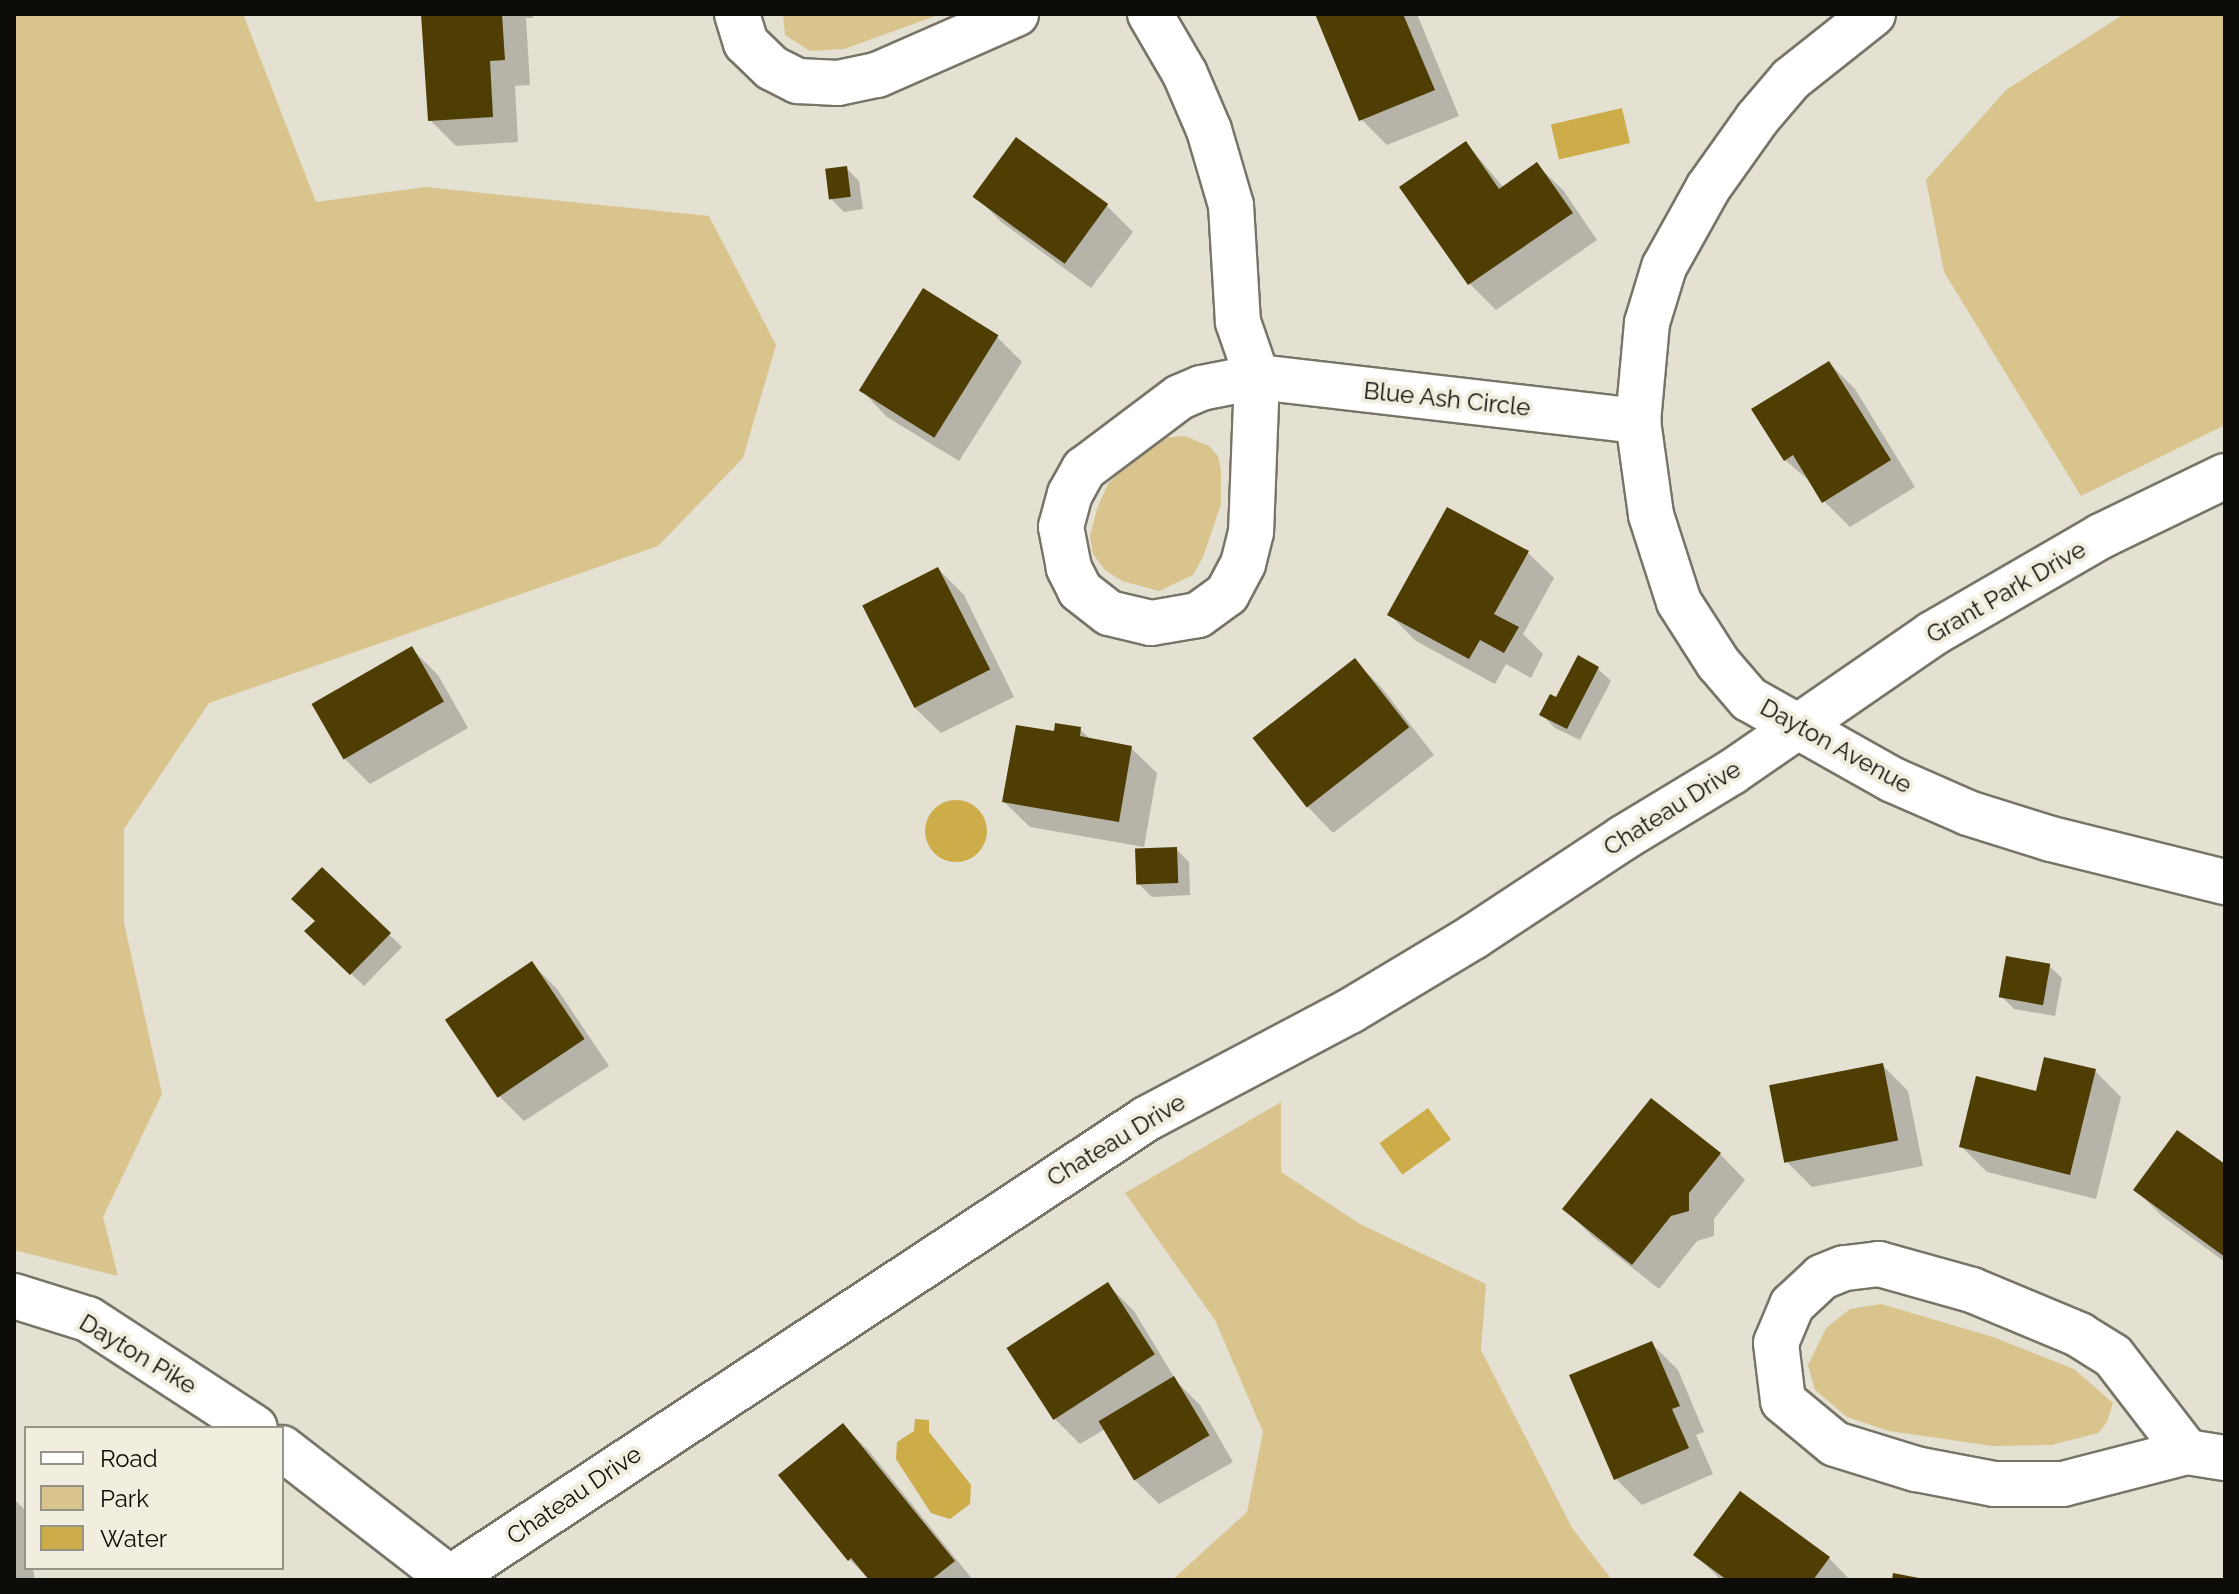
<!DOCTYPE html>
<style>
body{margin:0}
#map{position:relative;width:2239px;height:1594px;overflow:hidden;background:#e4e0d2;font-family:Raleway,sans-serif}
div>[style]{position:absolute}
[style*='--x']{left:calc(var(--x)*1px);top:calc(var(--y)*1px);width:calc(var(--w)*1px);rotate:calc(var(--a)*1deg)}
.green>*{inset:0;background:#d8c48c}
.water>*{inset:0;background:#cdac4a;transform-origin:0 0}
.round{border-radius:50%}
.shadow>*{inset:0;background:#0003}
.building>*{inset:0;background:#4e3e04;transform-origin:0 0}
.roads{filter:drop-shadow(2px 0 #787468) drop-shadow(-2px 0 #787468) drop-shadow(0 2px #787468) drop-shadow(0 -2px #787468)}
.minor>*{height:44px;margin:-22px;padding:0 22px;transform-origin:22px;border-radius:22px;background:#fff}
.tertiary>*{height:44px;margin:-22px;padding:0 22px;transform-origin:22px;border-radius:22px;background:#fff}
span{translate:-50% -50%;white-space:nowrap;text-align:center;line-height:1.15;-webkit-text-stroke:8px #f1eddf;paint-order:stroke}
.street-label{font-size:24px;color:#0e0c08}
.frame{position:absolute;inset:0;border:16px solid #0e0c08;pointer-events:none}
.legend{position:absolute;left:24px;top:1426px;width:260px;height:144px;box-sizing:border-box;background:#f1eddf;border:2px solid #969389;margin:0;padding:10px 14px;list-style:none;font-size:24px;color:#0e0c08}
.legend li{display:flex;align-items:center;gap:16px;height:40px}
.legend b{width:40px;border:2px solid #969389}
</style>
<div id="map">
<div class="green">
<i style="clip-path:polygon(14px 14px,243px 14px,316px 202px,425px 187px,709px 216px,776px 345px,743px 458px,658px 546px,209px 703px,124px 829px,124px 923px,162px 1094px,103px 1217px,118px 1276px,14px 1250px)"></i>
<i style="clip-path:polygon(783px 14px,941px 14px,844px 49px,810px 51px,785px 35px)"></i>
<i style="clip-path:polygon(2124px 14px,2225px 14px,2225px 425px,2081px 496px,1944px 272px,1926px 180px,2006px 90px)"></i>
<i style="clip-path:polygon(1185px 436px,1209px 446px,1218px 456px,1221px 471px,1221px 504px,1203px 557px,1193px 575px,1159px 591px,1122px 581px,1105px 570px,1093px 554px,1090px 536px,1097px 509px,1108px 484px,1138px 454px,1162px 438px)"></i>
<i style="clip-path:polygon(1281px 1102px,1281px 1172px,1360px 1224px,1486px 1284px,1481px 1350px,1572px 1528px,1612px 1580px,1172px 1580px,1247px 1512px,1263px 1432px,1215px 1320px,1125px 1193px)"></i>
<i style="clip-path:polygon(1881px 1304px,1993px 1337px,2074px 1369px,2113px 1403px,2107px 1422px,2098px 1433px,2051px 1445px,1993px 1446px,1889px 1431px,1847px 1417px,1815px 1390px,1808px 1365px,1826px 1328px,1850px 1309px)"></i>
</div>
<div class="water">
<i style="left:1622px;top:108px;width:36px;height:73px;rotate:77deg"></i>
<i class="round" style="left:925px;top:800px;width:62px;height:62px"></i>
<i style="left:1428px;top:1108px;width:39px;height:60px;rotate:54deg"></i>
<i style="clip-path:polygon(915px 1419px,929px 1420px,929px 1432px,971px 1485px,970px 1504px,950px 1519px,931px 1513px,896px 1459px,897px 1442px,914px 1431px)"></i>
</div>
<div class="shadow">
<i style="clip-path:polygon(423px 14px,533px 14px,533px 18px,526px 18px,530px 85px,515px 86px,518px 142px,456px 146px,430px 120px)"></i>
<i style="clip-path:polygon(1318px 14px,1417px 14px,1459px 116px,1387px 145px,1361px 119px)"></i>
<i style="clip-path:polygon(1016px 140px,1107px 206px,1133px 232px,1091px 288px,1000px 221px,975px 195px)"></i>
<i style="clip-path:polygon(1466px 143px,1504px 188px,1537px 165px,1563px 190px,1597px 240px,1496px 310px,1470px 284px,1402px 188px)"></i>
<i style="clip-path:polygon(846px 168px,859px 181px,863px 209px,844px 212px,832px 200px)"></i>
<i style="clip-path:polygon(996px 336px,1022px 362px,959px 461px,887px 417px,862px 391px)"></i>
<i style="clip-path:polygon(1829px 363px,1855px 389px,1915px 487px,1850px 527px,1824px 501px,1813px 484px,1785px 460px)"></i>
<i style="clip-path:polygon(1528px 553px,1554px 578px,1523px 634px,1543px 654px,1531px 678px,1506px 664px,1495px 684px,1416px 641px,1390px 615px)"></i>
<i style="clip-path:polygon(938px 569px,964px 595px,1014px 697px,941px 733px,915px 708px)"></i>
<i style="clip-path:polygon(412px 649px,438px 675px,468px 728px,370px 784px,344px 758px)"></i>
<i style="clip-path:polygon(1355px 661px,1381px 687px,1434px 755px,1333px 833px,1308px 807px,1255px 738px)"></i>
<i style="clip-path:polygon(1598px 669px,1611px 681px,1580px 740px,1555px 728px,1542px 715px)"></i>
<i style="clip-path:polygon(1080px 729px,1091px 740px,1131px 748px,1157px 773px,1144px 847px,1030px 827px,1004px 802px,1055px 734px)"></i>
<i style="clip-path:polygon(1176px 849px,1189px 862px,1190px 895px,1152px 897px,1139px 884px)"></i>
<i style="clip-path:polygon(322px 870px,402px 947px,364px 986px,307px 931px,317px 921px)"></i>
<i style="clip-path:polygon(531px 963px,557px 989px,609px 1066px,524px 1121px,498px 1095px)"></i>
<i style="clip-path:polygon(2049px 966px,2062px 978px,2055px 1016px,2014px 1009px,2001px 996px)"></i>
<i style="clip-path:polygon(1882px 1065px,1908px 1091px,1923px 1166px,1812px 1187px,1786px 1161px)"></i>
<i style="clip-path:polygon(2095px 1071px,2121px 1097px,2096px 1199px,1987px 1172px,1961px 1146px,2037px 1093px)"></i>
<i style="clip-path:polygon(1720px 1154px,1745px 1180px,1714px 1219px,1714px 1236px,1697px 1241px,1659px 1289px,1591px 1235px,1565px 1209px)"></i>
<i style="clip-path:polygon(2225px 1167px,2225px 1262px,2162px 1216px,2136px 1190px)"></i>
<i style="clip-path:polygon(1108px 1285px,1134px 1311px,1177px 1382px,1200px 1405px,1233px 1462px,1159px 1504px,1133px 1478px,1105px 1429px,1080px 1444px,1055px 1419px)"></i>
<i style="clip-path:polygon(1652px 1344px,1678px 1370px,1704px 1432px,1696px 1435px,1713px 1474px,1642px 1505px,1616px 1479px)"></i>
<i style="clip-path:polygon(843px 1425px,869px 1451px,973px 1580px,870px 1580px,849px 1559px)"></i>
<i style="clip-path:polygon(14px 1499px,25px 1510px,26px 1568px,33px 1568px,35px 1580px,14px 1580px)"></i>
<i style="clip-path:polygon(1696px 1555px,1829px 1558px,1850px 1580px,1721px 1580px)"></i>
</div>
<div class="building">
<i style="clip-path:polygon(421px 14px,502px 14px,505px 60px,490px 61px,493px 117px,428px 121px)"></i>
<i style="clip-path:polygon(1315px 14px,1403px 14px,1435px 90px,1359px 121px)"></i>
<i style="left:1016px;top:137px;width:114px;height:74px;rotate:36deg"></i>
<i style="clip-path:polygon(1466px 141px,1499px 189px,1537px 162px,1573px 213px,1468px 285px,1399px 187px)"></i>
<i style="left:847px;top:166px;width:31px;height:22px;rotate:83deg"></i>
<i style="left:923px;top:288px;width:89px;height:121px;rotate:32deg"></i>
<i style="clip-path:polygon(1829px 361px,1891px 460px,1822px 503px,1793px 455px,1784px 461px,1751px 409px)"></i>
<i style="clip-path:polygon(1447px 507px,1529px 551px,1494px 614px,1519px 627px,1504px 653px,1480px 640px,1469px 659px,1387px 615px)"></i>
<i style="left:938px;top:567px;width:115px;height:85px;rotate:63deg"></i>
<i style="left:412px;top:646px;width:64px;height:116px;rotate:60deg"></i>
<i style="clip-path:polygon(1578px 655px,1599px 667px,1567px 729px,1539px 715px,1550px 694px,1556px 697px)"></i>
<i style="left:1355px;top:658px;width:88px;height:130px;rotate:52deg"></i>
<i style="clip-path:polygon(1055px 723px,1081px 727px,1080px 736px,1132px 746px,1119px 822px,1002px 802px,1016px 725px,1054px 731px)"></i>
<i style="left:1177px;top:847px;width:36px;height:42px;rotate:88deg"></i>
<i style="clip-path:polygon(322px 867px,391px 933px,350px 975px,304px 931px,315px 921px,291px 899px)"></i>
<i style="left:2006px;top:956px;width:45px;height:42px;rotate:10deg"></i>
<i style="left:532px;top:961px;width:94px;height:105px;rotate:56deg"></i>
<i style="clip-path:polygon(2044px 1057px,2096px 1069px,2070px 1175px,1959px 1147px,1976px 1076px,2036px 1091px)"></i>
<i style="left:1883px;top:1063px;width:79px;height:116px;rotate:79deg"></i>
<i style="clip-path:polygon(1651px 1098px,1721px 1153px,1689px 1193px,1689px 1211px,1671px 1216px,1632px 1265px,1562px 1209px)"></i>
<i style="clip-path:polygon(2177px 1130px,2225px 1164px,2225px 1257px,2133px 1190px)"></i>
<i style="left:1108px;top:1282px;width:86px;height:121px;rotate:57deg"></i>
<i style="clip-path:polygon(1652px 1341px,1680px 1406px,1672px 1409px,1689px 1448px,1614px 1480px,1569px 1375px)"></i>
<i style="left:1174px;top:1376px;width:69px;height:88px;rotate:59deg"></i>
<i style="clip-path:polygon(843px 1423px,955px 1561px,931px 1580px,869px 1580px,851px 1558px,848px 1561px,778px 1475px)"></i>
<i style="clip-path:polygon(1740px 1491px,1830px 1557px,1813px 1580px,1727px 1580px,1693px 1555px)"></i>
<i style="clip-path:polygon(1893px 1573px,1924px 1579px,1924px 1580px,1892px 1580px)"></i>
</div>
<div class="roads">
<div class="minor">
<i style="--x:737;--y:14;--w:30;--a:73"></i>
<i style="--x:746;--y:43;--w:36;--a:44"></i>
<i style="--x:772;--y:68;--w:29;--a:27"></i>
<i style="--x:798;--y:81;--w:40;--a:2.9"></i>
<i style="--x:838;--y:83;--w:40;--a:-12"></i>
<i style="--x:877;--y:75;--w:152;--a:-23.7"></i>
<i style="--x:1150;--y:14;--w:69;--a:59.7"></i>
<i style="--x:1185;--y:74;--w:61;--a:66.8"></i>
<i style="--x:1209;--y:130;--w:78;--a:73.7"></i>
<i style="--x:1231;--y:205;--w:117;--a:86.6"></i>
<i style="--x:1238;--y:322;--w:58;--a:70.9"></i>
<i style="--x:1257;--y:377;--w:384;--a:6.6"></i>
<i style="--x:1873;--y:14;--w:105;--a:141.6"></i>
<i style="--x:1791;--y:79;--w:52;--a:130.4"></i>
<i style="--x:1757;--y:119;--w:85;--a:125.4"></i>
<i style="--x:1708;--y:188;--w:90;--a:119.1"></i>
<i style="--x:1664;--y:267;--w:59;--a:106.9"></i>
<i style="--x:1647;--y:323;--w:98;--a:95.2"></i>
<i style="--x:1638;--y:421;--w:95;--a:82.1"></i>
<i style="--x:1651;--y:515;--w:91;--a:72.2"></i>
<i style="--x:1679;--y:602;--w:72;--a:57.4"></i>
<i style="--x:1718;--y:663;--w:48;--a:49.3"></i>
<i style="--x:1749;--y:699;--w:165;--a:29.4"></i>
<i style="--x:1893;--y:780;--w:82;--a:23.7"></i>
<i style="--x:1968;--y:813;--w:87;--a:17.4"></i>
<i style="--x:2051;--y:839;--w:179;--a:13.9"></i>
<i style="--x:1257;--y:377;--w:155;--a:92.2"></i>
<i style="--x:1251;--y:532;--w:33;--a:104"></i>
<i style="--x:1243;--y:564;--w:34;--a:118"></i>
<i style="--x:1227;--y:594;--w:36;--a:144"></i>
<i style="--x:1198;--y:615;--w:48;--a:170.3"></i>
<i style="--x:1151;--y:623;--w:43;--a:-166.6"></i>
<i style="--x:1109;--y:613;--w:37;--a:-142"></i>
<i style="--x:1080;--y:590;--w:25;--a:-117"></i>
<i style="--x:1069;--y:568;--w:42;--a:-101"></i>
<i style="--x:1061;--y:527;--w:34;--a:-75"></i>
<i style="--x:1070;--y:494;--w:29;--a:-61"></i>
<i style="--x:1084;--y:469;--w:120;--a:-36.9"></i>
<i style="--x:1180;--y:397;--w:23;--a:-23"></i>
<i style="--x:1201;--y:388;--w:57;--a:-11.1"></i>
<i style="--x:2187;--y:1452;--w:121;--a:-127.6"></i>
<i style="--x:2113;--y:1356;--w:39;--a:-148"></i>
<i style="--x:2080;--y:1335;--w:117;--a:-157.4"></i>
<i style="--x:1972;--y:1290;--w:97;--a:-164.4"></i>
<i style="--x:1879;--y:1264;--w:35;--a:173"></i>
<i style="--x:1844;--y:1268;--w:24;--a:158"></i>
<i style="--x:1822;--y:1277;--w:41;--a:137"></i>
<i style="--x:1792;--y:1305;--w:41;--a:112.8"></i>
<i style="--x:1776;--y:1343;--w:58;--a:83.1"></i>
<i style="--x:1783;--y:1401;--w:67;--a:39.6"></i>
<i style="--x:1835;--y:1444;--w:85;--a:17.2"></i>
<i style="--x:1916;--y:1469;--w:79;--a:10.9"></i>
<i style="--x:1994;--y:1484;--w:69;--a:0"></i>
<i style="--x:2063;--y:1484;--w:128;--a:-14.5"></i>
<i style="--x:2187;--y:1452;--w:38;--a:9"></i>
<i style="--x:450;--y:1578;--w:834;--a:-33.4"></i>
<i style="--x:1146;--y:1119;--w:231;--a:-27.9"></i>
<i style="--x:1350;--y:1011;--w:144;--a:-31"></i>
<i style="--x:1473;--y:937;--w:180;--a:-33.4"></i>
<i style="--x:1623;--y:838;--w:127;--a:-31.2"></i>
<i style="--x:1732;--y:772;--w:243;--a:-34.6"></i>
<i style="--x:1932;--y:634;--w:195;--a:-30.1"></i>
<i style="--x:2101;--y:536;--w:138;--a:-25.8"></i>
</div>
<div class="tertiary">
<i style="--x:14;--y:1296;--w:77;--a:17.3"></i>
<i style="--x:88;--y:1319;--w:199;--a:33.1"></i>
<i style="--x:282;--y:1448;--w:215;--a:37.8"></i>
</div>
</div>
<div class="street-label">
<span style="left:1447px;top:399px;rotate:6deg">Blue Ash Circle</span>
<span style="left:2006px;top:592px;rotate:-30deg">Grant Park Drive</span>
<span style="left:1836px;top:746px;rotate:29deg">Dayton Avenue</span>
<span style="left:1672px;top:808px;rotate:-32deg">Chateau Drive</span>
<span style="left:1116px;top:1140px;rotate:-31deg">Chateau Drive</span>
<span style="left:138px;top:1354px;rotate:31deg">Dayton Pike</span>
<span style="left:574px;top:1495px;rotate:-34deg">Chateau Drive</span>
</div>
<div class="frame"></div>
<ul class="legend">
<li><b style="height:10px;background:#fff"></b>Road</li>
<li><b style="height:22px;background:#d8c48c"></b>Park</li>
<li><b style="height:22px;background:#cdac4a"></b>Water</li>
</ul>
</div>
